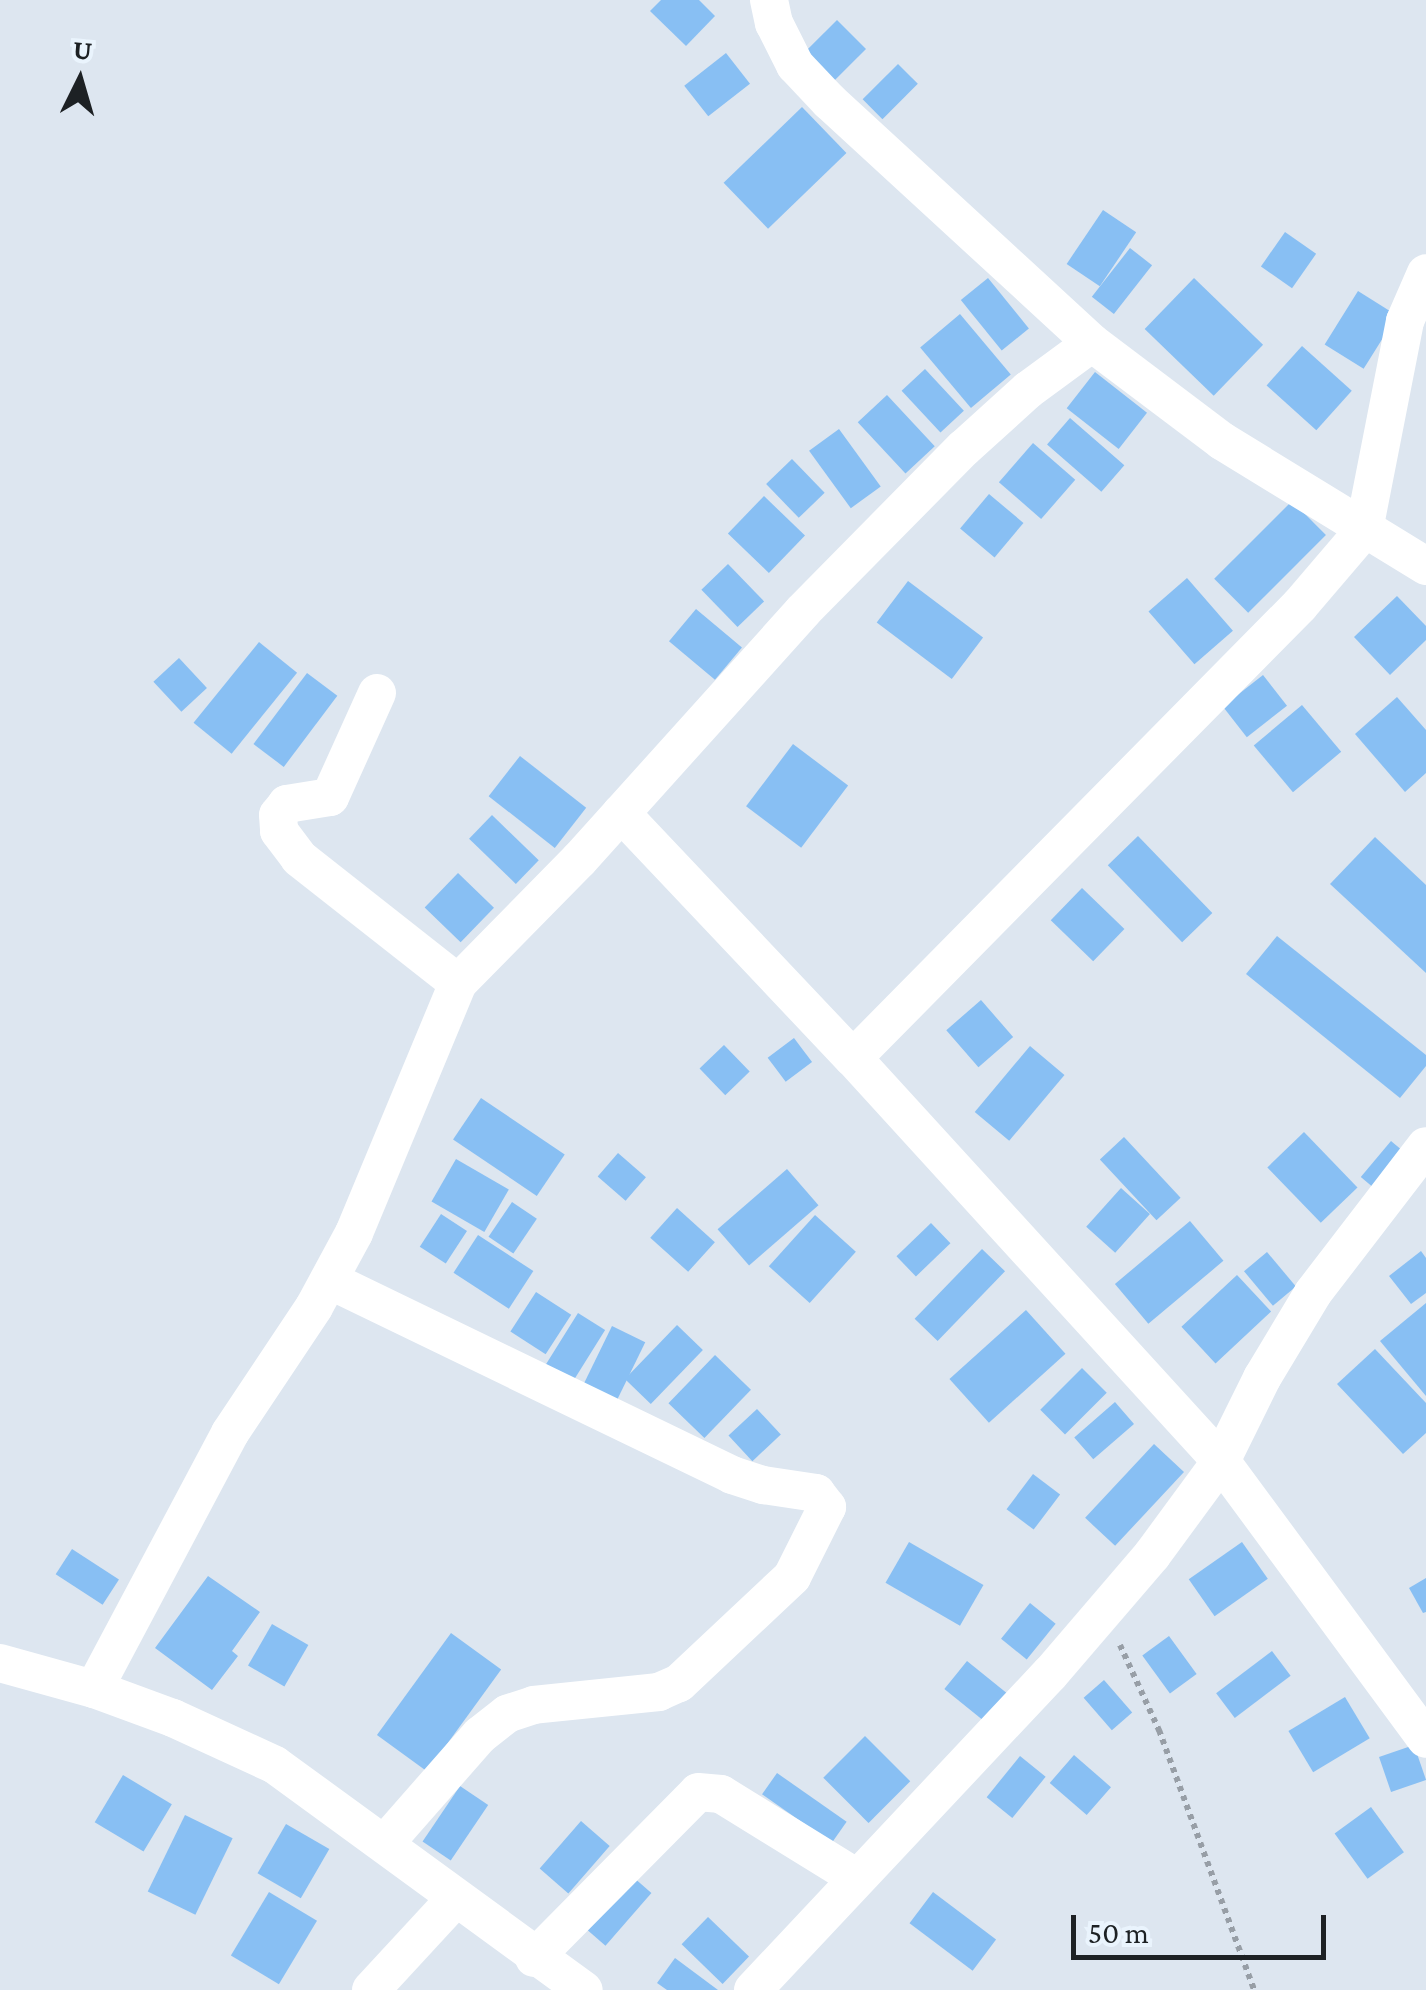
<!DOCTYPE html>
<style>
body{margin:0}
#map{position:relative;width:1426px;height:1990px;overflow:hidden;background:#dde6f0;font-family:"Crimson Pro",serif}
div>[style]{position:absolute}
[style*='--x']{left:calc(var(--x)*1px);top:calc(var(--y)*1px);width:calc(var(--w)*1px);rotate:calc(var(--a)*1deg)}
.building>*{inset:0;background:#88bff3;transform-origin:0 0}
.path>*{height:6px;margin-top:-3px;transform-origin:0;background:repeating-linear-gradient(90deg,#979ea6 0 5px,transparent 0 10px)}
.minor>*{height:38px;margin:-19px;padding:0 19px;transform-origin:19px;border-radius:19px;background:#fff}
span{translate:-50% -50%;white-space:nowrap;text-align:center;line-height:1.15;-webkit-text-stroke:8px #eaf4fd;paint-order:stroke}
.north{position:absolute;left:30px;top:30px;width:100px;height:100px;-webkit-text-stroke:8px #eaf4fd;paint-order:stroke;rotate:5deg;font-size:28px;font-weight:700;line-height:40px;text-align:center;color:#1d2124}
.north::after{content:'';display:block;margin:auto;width:35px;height:45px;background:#1d2124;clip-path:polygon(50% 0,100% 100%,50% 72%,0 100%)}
.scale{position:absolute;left:1071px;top:1915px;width:255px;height:45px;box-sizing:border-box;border:5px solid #1d2124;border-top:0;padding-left:12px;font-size:30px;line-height:35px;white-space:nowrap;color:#1d2124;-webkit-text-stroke:8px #eaf4fd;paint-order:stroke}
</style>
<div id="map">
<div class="building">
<i style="clip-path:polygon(661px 0,699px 0,715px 16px,686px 46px,650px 11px)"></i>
<i style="left:837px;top:20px;width:41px;height:45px;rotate:45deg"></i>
<i style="left:726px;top:53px;width:39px;height:53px;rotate:52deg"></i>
<i style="left:898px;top:64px;width:28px;height:50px;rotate:45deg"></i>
<i style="left:802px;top:107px;width:64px;height:109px;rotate:46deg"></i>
<i style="left:1103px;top:210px;width:40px;height:65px;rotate:34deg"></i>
<i style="left:1285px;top:232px;width:38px;height:42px;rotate:35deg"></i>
<i style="left:1130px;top:248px;width:28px;height:62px;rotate:38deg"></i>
<i style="left:988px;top:278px;width:65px;height:35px;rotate:51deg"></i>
<i style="left:1194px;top:278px;width:96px;height:71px;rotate:44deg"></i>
<i style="left:1358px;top:291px;width:46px;height:63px;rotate:32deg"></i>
<i style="left:960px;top:314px;width:79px;height:52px;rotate:50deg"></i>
<i style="left:1302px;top:346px;width:67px;height:53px;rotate:42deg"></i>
<i style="left:925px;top:369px;width:57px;height:32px;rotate:47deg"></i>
<i style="left:1095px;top:372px;width:66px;height:46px;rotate:38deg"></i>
<i style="left:887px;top:395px;width:70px;height:40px;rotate:47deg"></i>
<i style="left:1070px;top:418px;width:72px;height:35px;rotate:41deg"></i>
<i style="left:839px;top:429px;width:71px;height:37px;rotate:54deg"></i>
<i style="left:1033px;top:443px;width:56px;height:52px;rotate:41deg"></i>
<i style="left:792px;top:459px;width:47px;height:36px;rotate:46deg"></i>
<i style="left:989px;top:494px;width:45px;height:45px;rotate:40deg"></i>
<i style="left:764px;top:496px;width:57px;height:52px;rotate:44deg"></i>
<i style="left:1292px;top:501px;width:48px;height:110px;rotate:45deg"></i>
<i style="left:728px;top:564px;width:52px;height:37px;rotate:46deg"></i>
<i style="left:1187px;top:578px;width:70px;height:51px;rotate:49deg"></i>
<i style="left:908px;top:581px;width:94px;height:52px;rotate:37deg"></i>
<i style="clip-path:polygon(1397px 596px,1426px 626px,1426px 640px,1390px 675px,1354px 637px)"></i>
<i style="left:696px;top:609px;width:60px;height:42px;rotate:40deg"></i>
<i style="left:259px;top:642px;width:49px;height:104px;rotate:39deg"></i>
<i style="left:179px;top:658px;width:41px;height:35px;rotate:47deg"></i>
<i style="left:307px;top:673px;width:38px;height:89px;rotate:37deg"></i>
<i style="left:1263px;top:675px;width:39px;height:51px;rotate:52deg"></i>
<i style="clip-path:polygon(1397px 697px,1426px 730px,1426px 773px,1405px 792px,1355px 734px)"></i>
<i style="left:1302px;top:705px;width:61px;height:63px;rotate:50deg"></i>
<i style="left:793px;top:744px;width:69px;height:78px;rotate:37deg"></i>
<i style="left:520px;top:756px;width:84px;height:51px;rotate:38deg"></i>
<i style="left:492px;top:815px;width:65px;height:33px;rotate:44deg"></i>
<i style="left:1138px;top:836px;width:107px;height:42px;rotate:46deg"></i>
<i style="clip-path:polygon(1375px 837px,1426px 885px,1426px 973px,1330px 884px)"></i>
<i style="left:458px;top:873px;width:50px;height:48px;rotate:44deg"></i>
<i style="left:1082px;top:888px;width:59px;height:45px;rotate:44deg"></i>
<i style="clip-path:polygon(1277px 936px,1426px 1055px,1426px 1066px,1400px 1098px,1246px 974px)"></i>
<i style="left:981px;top:1000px;width:49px;height:46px;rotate:49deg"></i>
<i style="left:794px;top:1038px;width:30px;height:33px;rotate:53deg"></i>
<i style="left:724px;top:1045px;width:37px;height:34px;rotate:46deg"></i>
<i style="left:1030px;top:1046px;width:45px;height:86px;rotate:40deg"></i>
<i style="left:481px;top:1098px;width:101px;height:50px;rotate:34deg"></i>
<i style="left:1304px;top:1132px;width:77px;height:51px;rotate:46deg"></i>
<i style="left:1124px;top:1137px;width:83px;height:33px;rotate:47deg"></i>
<i style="left:1391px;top:1141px;width:23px;height:47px;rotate:40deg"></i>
<i style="left:618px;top:1153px;width:37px;height:31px;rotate:41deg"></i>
<i style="left:456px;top:1159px;width:61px;height:49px;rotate:30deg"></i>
<i style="left:787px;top:1169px;width:48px;height:92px;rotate:49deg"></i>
<i style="left:1121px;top:1188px;width:39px;height:52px;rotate:42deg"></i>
<i style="left:512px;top:1202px;width:30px;height:42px;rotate:34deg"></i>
<i style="left:677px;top:1208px;width:51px;height:40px;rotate:42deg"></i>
<i style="left:441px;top:1214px;width:31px;height:39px;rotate:33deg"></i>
<i style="left:815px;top:1215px;width:55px;height:69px;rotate:42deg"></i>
<i style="left:1190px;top:1221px;width:52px;height:98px;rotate:50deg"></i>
<i style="left:931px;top:1223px;width:28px;height:48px;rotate:46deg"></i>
<i style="left:478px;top:1235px;width:66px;height:45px;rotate:33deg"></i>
<i style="left:982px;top:1249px;width:32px;height:97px;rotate:44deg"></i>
<i style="clip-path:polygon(1421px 1251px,1426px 1258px,1426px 1293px,1411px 1304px,1389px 1276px)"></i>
<i style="left:1267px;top:1252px;width:45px;height:30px;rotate:50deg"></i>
<i style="left:1237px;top:1275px;width:50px;height:76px;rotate:47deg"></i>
<i style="left:536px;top:1292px;width:42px;height:47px;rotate:33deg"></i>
<i style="clip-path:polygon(1426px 1303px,1426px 1396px,1380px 1341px)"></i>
<i style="left:1026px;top:1310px;width:59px;height:103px;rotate:48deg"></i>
<i style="left:578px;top:1313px;width:32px;height:61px;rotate:32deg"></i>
<i style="left:677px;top:1325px;width:36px;height:75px;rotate:44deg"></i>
<i style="left:612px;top:1326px;width:37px;height:66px;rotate:26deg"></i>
<i style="clip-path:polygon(1375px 1349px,1426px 1403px,1426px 1433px,1403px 1454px,1337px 1384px)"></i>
<i style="left:715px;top:1355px;width:50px;height:67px;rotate:44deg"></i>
<i style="left:1082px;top:1368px;width:35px;height:59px;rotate:45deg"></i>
<i style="left:1115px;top:1402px;width:29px;height:54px;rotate:49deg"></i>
<i style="left:757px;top:1409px;width:35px;height:39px;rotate:47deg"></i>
<i style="left:1154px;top:1444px;width:41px;height:101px;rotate:43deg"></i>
<i style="left:1033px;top:1474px;width:34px;height:44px;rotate:37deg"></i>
<i style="left:909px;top:1542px;width:86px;height:47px;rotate:30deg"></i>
<i style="left:1242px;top:1542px;width:45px;height:65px;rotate:55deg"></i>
<i style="left:72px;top:1549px;width:56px;height:30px;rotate:33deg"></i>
<i style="clip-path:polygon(208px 1576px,260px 1612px,232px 1651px,238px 1656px,212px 1690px,155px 1648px)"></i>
<i style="clip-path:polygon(1426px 1578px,1426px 1612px,1423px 1613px,1409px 1588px)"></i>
<i style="left:1030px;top:1603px;width:33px;height:46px;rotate:39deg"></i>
<i style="left:272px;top:1624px;width:42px;height:48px;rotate:30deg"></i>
<i style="left:451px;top:1633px;width:62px;height:126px;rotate:36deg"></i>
<i style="left:1169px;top:1636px;width:47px;height:33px;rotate:54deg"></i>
<i style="left:1272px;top:1651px;width:31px;height:70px;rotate:53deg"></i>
<i style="left:967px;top:1661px;width:55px;height:36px;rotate:39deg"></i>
<i style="left:1104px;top:1680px;width:43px;height:27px;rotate:49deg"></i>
<i style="left:1345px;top:1697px;width:48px;height:66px;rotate:59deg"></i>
<i style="left:865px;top:1736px;width:64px;height:59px;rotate:45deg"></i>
<i style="left:1414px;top:1745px;width:37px;height:37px;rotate:71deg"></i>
<i style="left:1074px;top:1755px;width:49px;height:37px;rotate:41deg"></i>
<i style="left:1020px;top:1756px;width:33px;height:53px;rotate:39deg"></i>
<i style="left:777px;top:1773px;width:85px;height:26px;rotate:35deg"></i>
<i style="left:123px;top:1775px;width:57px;height:55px;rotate:31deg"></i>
<i style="left:460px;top:1786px;width:34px;height:67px;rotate:34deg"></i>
<i style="left:1371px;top:1807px;width:56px;height:45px;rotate:54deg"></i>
<i style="left:185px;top:1815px;width:53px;height:85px;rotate:26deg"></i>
<i style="left:581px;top:1821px;width:38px;height:63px;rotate:41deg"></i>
<i style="left:286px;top:1824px;width:50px;height:57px;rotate:30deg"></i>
<i style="left:625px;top:1870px;width:35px;height:70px;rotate:41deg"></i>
<i style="left:269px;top:1892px;width:56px;height:74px;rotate:31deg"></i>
<i style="left:933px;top:1892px;width:79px;height:39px;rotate:37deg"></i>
<i style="left:708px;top:1917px;width:57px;height:38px;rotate:44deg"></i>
<i style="clip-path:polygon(675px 1958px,718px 1990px,667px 1990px,657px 1983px)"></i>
</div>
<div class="path">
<i style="--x:1120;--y:1645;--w:94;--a:65.4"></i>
<i style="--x:1159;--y:1730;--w:277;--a:69.9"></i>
</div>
<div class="minor">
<i style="--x:769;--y:0;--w:24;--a:78"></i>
<i style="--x:774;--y:23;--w:47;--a:63.4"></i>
<i style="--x:795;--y:65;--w:50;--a:46.6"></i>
<i style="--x:829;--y:101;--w:357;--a:42.6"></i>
<i style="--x:1092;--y:343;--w:163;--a:37"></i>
<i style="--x:1222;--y:441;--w:239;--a:31.5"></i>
<i style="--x:377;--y:693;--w:114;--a:114.3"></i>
<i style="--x:330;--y:797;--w:44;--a:170.8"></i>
<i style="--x:287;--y:804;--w:14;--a:129"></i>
<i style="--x:278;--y:815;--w:16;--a:86"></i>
<i style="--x:279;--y:831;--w:34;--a:53"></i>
<i style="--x:299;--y:858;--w:202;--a:38.2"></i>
<i style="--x:621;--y:813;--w:337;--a:46.6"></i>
<i style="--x:853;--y:1058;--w:546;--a:47.6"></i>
<i style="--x:1221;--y:1461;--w:345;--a:53.6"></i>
<i style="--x:853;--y:1058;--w:636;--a:-45.38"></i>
<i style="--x:1300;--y:605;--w:99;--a:-49.5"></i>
<i style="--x:1364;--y:530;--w:213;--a:-78.9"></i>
<i style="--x:1405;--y:321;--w:52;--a:-66.4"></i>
<i style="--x:329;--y:1280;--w:448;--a:25.8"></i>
<i style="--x:732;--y:1475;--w:33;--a:18"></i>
<i style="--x:763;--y:1485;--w:54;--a:8.6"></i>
<i style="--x:816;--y:1493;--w:18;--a:52"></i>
<i style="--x:827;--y:1507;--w:78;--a:116.6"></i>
<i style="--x:792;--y:1577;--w:155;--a:136.8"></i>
<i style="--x:679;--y:1683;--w:22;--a:156"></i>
<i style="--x:659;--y:1692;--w:126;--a:174.1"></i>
<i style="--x:534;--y:1705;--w:28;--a:162"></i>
<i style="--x:507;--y:1714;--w:34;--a:142"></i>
<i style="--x:480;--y:1735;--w:144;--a:131.3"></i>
<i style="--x:0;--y:1663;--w:98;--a:15.5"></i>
<i style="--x:94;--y:1689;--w:84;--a:20.2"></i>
<i style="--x:173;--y:1718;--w:112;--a:24.7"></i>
<i style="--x:275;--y:1765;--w:382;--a:36.1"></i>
<i style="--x:94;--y:1689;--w:290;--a:-62"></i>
<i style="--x:230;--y:1433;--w:151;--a:-56.3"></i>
<i style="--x:314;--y:1307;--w:84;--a:-61.6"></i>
<i style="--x:354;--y:1233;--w:271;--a:-67.4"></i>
<i style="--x:458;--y:983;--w:173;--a:-45.5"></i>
<i style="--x:579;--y:860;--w:335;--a:-48"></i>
<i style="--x:803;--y:611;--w:229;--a:-45.4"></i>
<i style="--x:964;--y:448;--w:86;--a:-42.2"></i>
<i style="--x:1028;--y:390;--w:79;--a:-36.3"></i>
<i style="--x:534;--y:1958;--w:233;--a:-45.3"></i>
<i style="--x:698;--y:1792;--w:23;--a:5"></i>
<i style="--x:721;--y:1794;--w:160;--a:31.7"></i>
<i style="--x:371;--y:1990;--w:122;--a:-47.3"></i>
<i style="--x:753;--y:1990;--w:434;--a:-46.8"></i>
<i style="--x:1050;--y:1674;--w:157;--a:-49.4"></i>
<i style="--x:1152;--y:1555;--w:117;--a:-53.7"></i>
<i style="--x:1221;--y:1461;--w:93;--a:-63.7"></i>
<i style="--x:1262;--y:1378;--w:99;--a:-59"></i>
<i style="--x:1313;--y:1293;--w:185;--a:-52.5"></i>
</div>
<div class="north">U</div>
<div class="scale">50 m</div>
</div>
